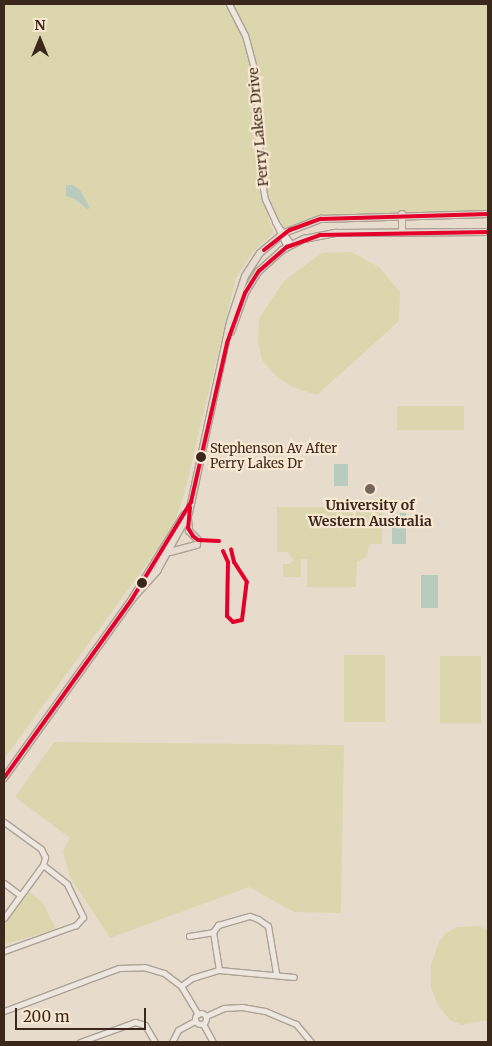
<!DOCTYPE html>
<style>
body{margin:0}
#map{position:relative;width:492px;height:1046px;overflow:hidden;background:#e7dccc;font-family:Merriweather,serif}
div>[style]{position:absolute}
[style*='--x']{left:calc(var(--x)*1px);top:calc(var(--y)*1px);width:calc(var(--w)*1px);rotate:calc(var(--a)*1deg)}
.green>*{inset:0;background:#dbd6ad;transform-origin:0 0}
.water>*{inset:0;background:#b8cbbd;transform-origin:0 0}
.roads{filter:drop-shadow(1px 0 #aca195) drop-shadow(-1px 0 #aca195) drop-shadow(0 1px #aca195) drop-shadow(0 -1px #aca195)}
.minor>*{height:5px;margin:-2.5px;padding:0 2.5px;transform-origin:2.5px;border-radius:2.5px;background:#eee7df}
.minor>.ring{margin:-2.5px;padding:0;box-sizing:content-box;background:none;border:5px solid #eee7df;border-radius:50%}
.major>*{height:6px;margin:-3px;padding:0 3px;transform-origin:3px;border-radius:3px;background:#e6dccf}
.bus-1>*{height:4px;margin:-2px;padding:0 2px;transform-origin:2px;border-radius:2px;background:#e4002b}
.dots>*{width:14px;height:14px;translate:-50% -50%;box-sizing:border-box;border:2px solid #f9e8d1;border-radius:50%}
span{translate:-50% -50%;white-space:nowrap;text-align:center;line-height:1.15;-webkit-text-stroke:4.5px #f9e8d1;paint-order:stroke}
.bus-label{font-size:13px;color:#3c271c}
.left{translate:0 -50%;text-align:left}
.street-label{font-size:14px;color:#3c271c}
.poi-label{font-size:14px;color:#3c271c;font-weight:700}
.frame{position:absolute;inset:0;border:5px solid #3c271c;pointer-events:none}
.north{position:absolute;left:15px;top:15px;width:50px;height:50px;-webkit-text-stroke:4px #f9e8d1;paint-order:stroke;rotate:0deg;font-size:14px;font-weight:700;line-height:20px;text-align:center;color:#3c271c}
.north::after{content:'';display:block;margin:auto;width:18px;height:22px;background:#3c271c;clip-path:polygon(50% 0,100% 100%,50% 72%,0 100%)}
.scale{position:absolute;left:15px;top:1008px;width:131px;height:22px;box-sizing:border-box;border:2px solid #3c271c;border-top:0;padding-left:6px;font-size:15px;line-height:18px;white-space:nowrap;color:#3c271c;-webkit-text-stroke:4px #f9e8d1;paint-order:stroke}
</style>
<div id="map">
<div class="green">
<i style="clip-path:polygon(4px 4px,227px 4px,242px 34px,253px 70px,258px 187px,274px 233px,253px 252px,236px 278px,184px 495px,173px 528px,4px 759px)"></i>
<i style="clip-path:polygon(233px 4px,488px 4px,488px 211px,320px 215px,285px 228px,271px 208px,267px 189px,261px 88px,250px 40px)"></i>
<i style="clip-path:polygon(351px 252px,379px 267px,400px 292px,399px 321px,317px 395px,295px 388px,277px 377px,262px 360px,258px 342px,259px 318px,284px 281px,304px 266px,322px 253px)"></i>
<i style="left:464px;top:406px;width:24px;height:67px;rotate:90deg"></i>
<i style="clip-path:polygon(277px 507px,382px 508px,382px 544px,369px 544px,367px 557px,357px 562px,356px 587px,307px 587px,307px 559px,301px 559px,301px 577px,283px 577px,283px 564px,290px 564px,294px 560px,287px 552px,277px 552px)"></i>
<i style="left:344px;top:655px;width:41px;height:67px"></i>
<i style="left:440px;top:656px;width:41px;height:67px"></i>
<i style="clip-path:polygon(54px 742px,344px 745px,341px 913px,294px 912px,249px 887px,110px 938px,70px 877px,63px 851px,70px 838px,15px 797px)"></i>
<i style="clip-path:polygon(28px 891px,43px 903px,56px 929px,6px 944px,4px 924px)"></i>
<i style="clip-path:polygon(478px 926px,488px 930px,488px 1020px,462px 1025px,450px 1020px,438px 1005px,431px 988px,431px 964px,439px 942px,446px 933px,457px 927px)"></i>
</div>
<div class="water">
<i style="clip-path:polygon(66px 185px,72px 185px,80px 190px,90px 208px,87px 209px,75px 199px,66px 196px)"></i>
<i style="left:334px;top:464px;width:14px;height:22px"></i>
<i style="left:392px;top:513px;width:14px;height:31px"></i>
<i style="left:421px;top:575px;width:17px;height:33px"></i>
</div>
<div class="roads">
<div class="minor">
<i style="--x:229;--y:4;--w:35;--a:63"></i>
<i style="--x:245;--y:35;--w:39;--a:75"></i>
<i style="--x:255;--y:73;--w:104;--a:86.7"></i>
<i style="--x:261;--y:177;--w:22;--a:80"></i>
<i style="--x:265;--y:199;--w:53;--a:65.4"></i>
<i style="--x:275;--y:222;--w:27;--a:54"></i>
<i style="--x:4;--y:822;--w:46;--a:36.1"></i>
<i style="--x:41;--y:849;--w:9;--a:63"></i>
<i style="--x:45;--y:857;--w:8;--a:104"></i>
<i style="--x:4;--y:883;--w:20;--a:37"></i>
<i style="--x:4;--y:918;--w:66;--a:-53.7"></i>
<i style="--x:43;--y:865;--w:31;--a:38"></i>
<i style="--x:67;--y:884;--w:37;--a:64"></i>
<i style="--x:83;--y:917;--w:11;--a:131"></i>
<i style="--x:76;--y:925;--w:77;--a:160.1"></i>
<i style="--x:213;--y:932;--w:9;--a:-54"></i>
<i style="--x:218;--y:925;--w:33;--a:-16"></i>
<i style="--x:250;--y:916;--w:9;--a:21"></i>
<i style="--x:258;--y:919;--w:12;--a:35"></i>
<i style="--x:268;--y:926;--w:48;--a:80.3"></i>
<i style="--x:189;--y:936;--w:24;--a:-9"></i>
<i style="--x:213;--y:932;--w:38;--a:81"></i>
<i style="--x:181;--y:986;--w:14;--a:-36"></i>
<i style="--x:192;--y:978;--w:28;--a:-17"></i>
<i style="--x:219;--y:970;--w:75;--a:5.3"></i>
<i style="--x:4;--y:1011;--w:123;--a:-20.5"></i>
<i style="--x:119;--y:968;--w:25;--a:-2"></i>
<i style="--x:144;--y:967;--w:21;--a:17"></i>
<i style="--x:164;--y:973;--w:21;--a:37"></i>
<i style="--x:181;--y:986;--w:33;--a:59"></i>
<i class="ring" style="left:195.5px;top:1013.5px;width:6px;height:6px"></i>
<i style="--x:206;--y:1016;--w:20;--a:-24"></i>
<i style="--x:224;--y:1008;--w:18;--a:-3"></i>
<i style="--x:242;--y:1007;--w:23;--a:10"></i>
<i style="--x:265;--y:1011;--w:34;--a:23"></i>
<i style="--x:296;--y:1024;--w:23;--a:50"></i>
<i style="--x:203;--y:1024;--w:21;--a:61"></i>
<i style="--x:80;--y:1042;--w:59;--a:-20"></i>
<i style="--x:135;--y:1022;--w:10;--a:17"></i>
<i style="--x:145;--y:1025;--w:20;--a:60"></i>
<i style="--x:172;--y:1042;--w:13;--a:-63"></i>
<i style="--x:178;--y:1030;--w:19;--a:-28"></i>
</div>
<div class="major">
<i style="--x:402;--y:214;--w:18;--a:90"></i>
<i style="--x:231;--y:332;--w:41;--a:-70.3"></i>
<i style="--x:245;--y:293;--w:26;--a:-58"></i>
<i style="--x:259;--y:271;--w:31;--a:-42"></i>
<i style="--x:282;--y:250;--w:25;--a:-27"></i>
<i style="--x:304;--y:239;--w:33;--a:-11"></i>
<i style="--x:336;--y:233;--w:152;--a:-0.4"></i>
<i style="--x:188;--y:519;--w:12;--a:85"></i>
<i style="--x:189;--y:531;--w:13;--a:45"></i>
<i style="--x:170;--y:552;--w:28;--a:-15"></i>
<i style="--x:132;--y:599;--w:38;--a:-48"></i>
<i style="--x:157;--y:571;--w:66;--a:-61.1"></i>
<i style="--x:189;--y:513;--w:195;--a:-77.9"></i>
<i style="--x:230;--y:322;--w:48;--a:-71.9"></i>
<i style="--x:245;--y:276;--w:27;--a:-57"></i>
<i style="--x:260;--y:253;--w:31;--a:-40"></i>
<i style="--x:284;--y:233;--w:40;--a:-21"></i>
<i style="--x:321;--y:219;--w:167;--a:-1.7"></i>
<i style="--x:4;--y:778;--w:220;--a:-54.4"></i>
<i style="--x:132;--y:599;--w:99;--a:-58.2"></i>
</div>
</div>
<div class="bus-1">
<i style="--x:264;--y:250;--w:33;--a:-38"></i>
<i style="--x:290;--y:230;--w:33;--a:-20"></i>
<i style="--x:321;--y:219;--w:167;--a:-1.7"></i>
<i style="--x:190;--y:507;--w:21;--a:95"></i>
<i style="--x:188;--y:528;--w:9;--a:58"></i>
<i style="--x:193;--y:536;--w:6;--a:39"></i>
<i style="--x:198;--y:540;--w:21;--a:3"></i>
<i style="--x:223;--y:551;--w:12;--a:66"></i>
<i style="--x:228;--y:562;--w:54;--a:91.1"></i>
<i style="--x:227;--y:616;--w:8;--a:45"></i>
<i style="--x:233;--y:622;--w:9;--a:-13"></i>
<i style="--x:242;--y:620;--w:38;--a:-83"></i>
<i style="--x:247;--y:582;--w:24;--a:-123"></i>
<i style="--x:234;--y:562;--w:13;--a:-103"></i>
<i style="--x:4;--y:778;--w:220;--a:-54.4"></i>
<i style="--x:132;--y:599;--w:114;--a:-58.7"></i>
<i style="--x:191;--y:502;--w:163;--a:-77.2"></i>
<i style="--x:227;--y:343;--w:53;--a:-70.2"></i>
<i style="--x:245;--y:293;--w:26;--a:-58"></i>
<i style="--x:259;--y:271;--w:37;--a:-41"></i>
<i style="--x:287;--y:247;--w:35;--a:-20"></i>
<i style="--x:320;--y:235;--w:168;--a:-1"></i>
</div>
<div class="dots">
<i style="left:201px;top:457px;background:#3c271c"></i>
<i style="left:370px;top:489px;background:#78665a"></i>
<i style="left:142px;top:583px;background:#3c271c"></i>
</div>
<div class="bus-label">
<span class="left" style="left:210px;top:457px">Stephenson Av After<br>Perry Lakes Dr</span>
</div>
<div class="street-label">
<span style="left:258px;top:127px;rotate:-95deg">Perry Lakes Drive</span>
</div>
<div class="poi-label">
<span style="left:370px;top:513px">University of<br>Western Australia</span>
</div>
<div class="frame"></div>
<div class="north">N</div>
<div class="scale">200 m</div>
</div>
